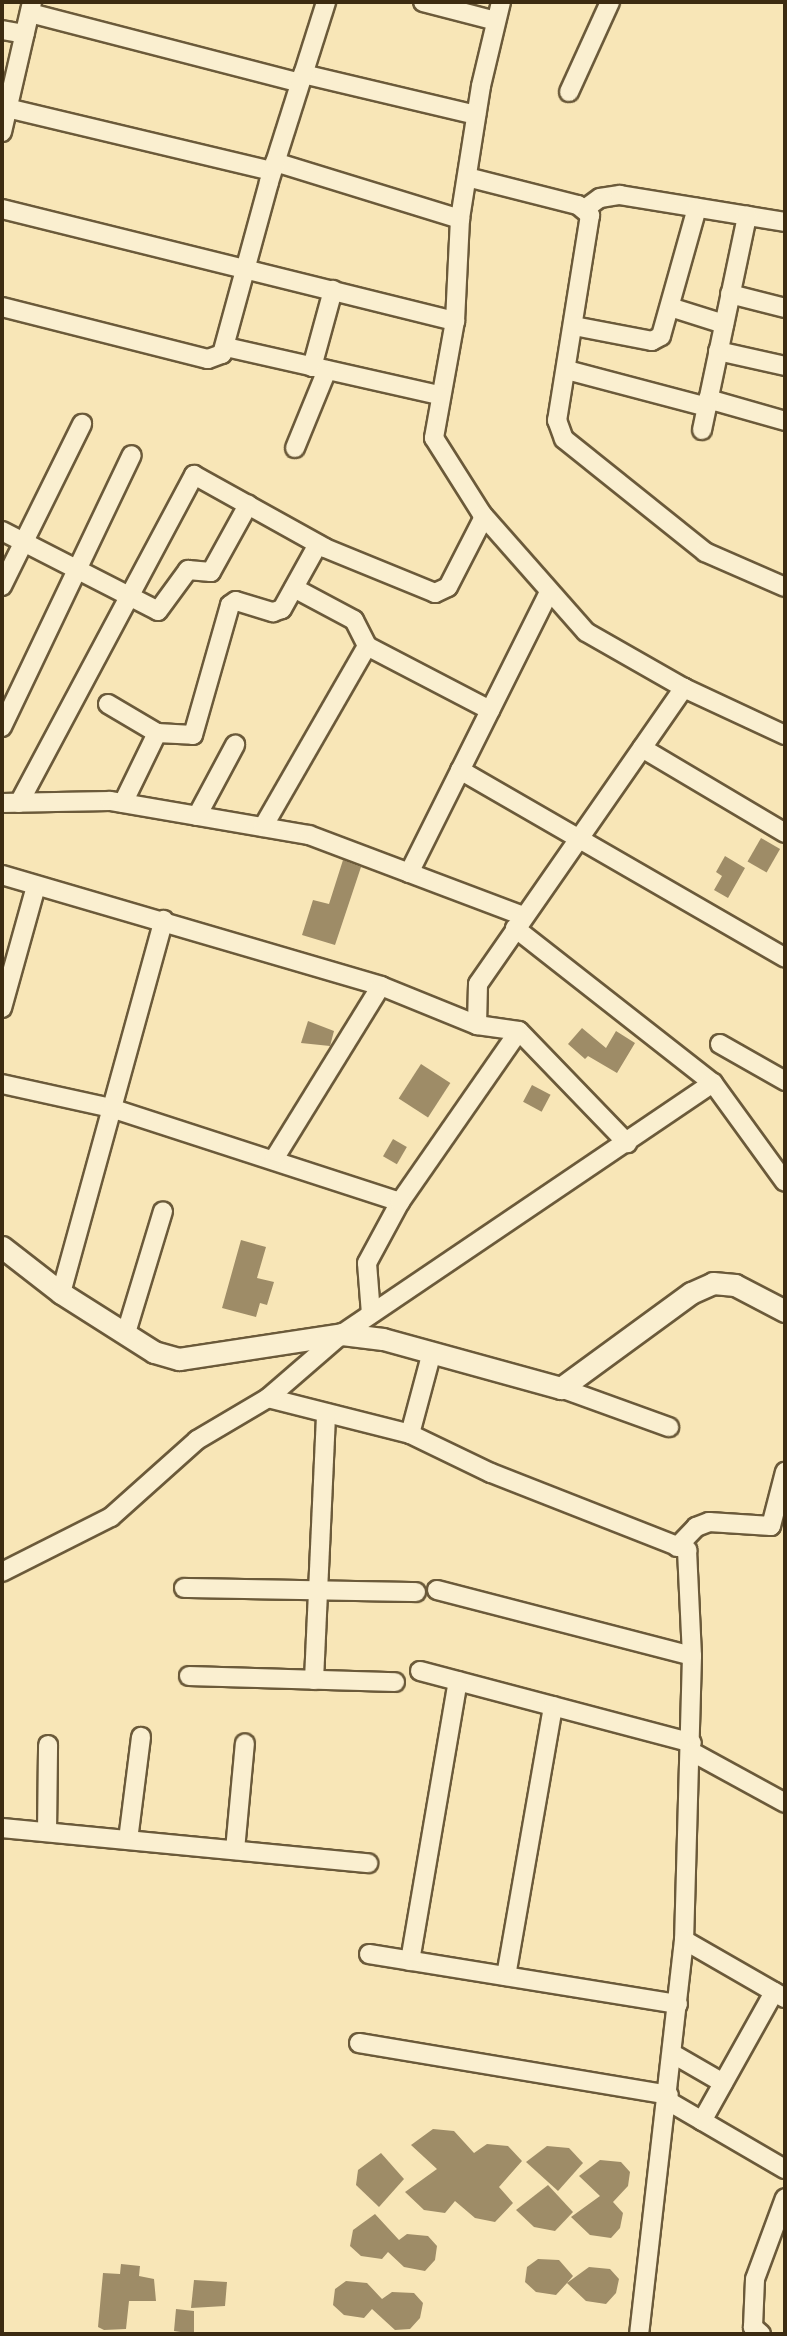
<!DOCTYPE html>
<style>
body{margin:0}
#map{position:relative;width:787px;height:2336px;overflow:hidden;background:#f8e6b7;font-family:"Old Standard TT",serif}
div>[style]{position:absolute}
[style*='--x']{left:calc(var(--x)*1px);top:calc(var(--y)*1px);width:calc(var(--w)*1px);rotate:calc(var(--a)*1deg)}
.building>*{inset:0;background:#9e8c67;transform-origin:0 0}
.roads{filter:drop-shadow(2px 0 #6b5a3a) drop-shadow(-2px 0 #6b5a3a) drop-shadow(0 2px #6b5a3a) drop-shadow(0 -2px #6b5a3a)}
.minor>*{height:18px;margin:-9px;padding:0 9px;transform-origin:9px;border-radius:9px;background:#faefd0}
.tertiary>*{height:21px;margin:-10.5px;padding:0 10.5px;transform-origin:10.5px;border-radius:10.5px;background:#faefd0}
span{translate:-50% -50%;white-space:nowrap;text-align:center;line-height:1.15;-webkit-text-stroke:5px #faefd0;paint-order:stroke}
.frame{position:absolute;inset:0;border:4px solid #3c2b11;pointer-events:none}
</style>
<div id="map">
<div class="building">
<i style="left:761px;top:838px;width:22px;height:27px;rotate:30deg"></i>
<i style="clip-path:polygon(725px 856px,745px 868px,728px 898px,714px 890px,722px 876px,716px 872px)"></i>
<i style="clip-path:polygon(343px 860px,361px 867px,335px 945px,302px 935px,313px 900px,329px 904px)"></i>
<i style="clip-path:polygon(308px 1021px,334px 1031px,330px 1046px,301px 1043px)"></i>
<i style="clip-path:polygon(582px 1028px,606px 1048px,616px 1031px,635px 1043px,617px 1073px,588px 1056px,585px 1059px,568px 1044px)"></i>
<i style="left:421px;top:1064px;width:35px;height:41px;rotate:33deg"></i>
<i style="left:532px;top:1085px;width:21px;height:19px;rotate:28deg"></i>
<i style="left:393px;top:1139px;width:16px;height:20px;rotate:30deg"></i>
<i style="clip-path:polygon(241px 1240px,266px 1247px,257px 1278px,274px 1282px,267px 1305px,260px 1303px,256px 1317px,222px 1308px)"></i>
<i style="clip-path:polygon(433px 2129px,454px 2131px,474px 2153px,487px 2144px,508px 2146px,522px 2161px,499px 2187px,513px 2203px,495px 2222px,475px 2218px,455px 2201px,445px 2213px,424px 2210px,405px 2192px,437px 2169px,411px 2145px)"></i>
<i style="clip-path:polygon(547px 2146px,569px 2148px,583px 2163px,558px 2191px,526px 2162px)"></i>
<i style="clip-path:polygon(381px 2153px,404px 2179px,379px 2207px,356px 2185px,358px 2170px)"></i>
<i style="clip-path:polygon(600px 2160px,621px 2162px,630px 2172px,628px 2186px,613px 2202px,623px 2213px,620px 2228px,611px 2238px,590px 2235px,571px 2217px,600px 2196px,579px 2176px)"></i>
<i style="clip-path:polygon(548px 2185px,573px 2212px,555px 2231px,534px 2227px,516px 2210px)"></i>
<i style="clip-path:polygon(375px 2214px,399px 2240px,407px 2234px,428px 2236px,437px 2246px,435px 2260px,425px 2271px,404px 2267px,388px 2252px,382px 2259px,361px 2256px,350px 2246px,353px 2230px)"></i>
<i style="clip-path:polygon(538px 2259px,559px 2260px,573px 2276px,567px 2283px,589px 2267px,610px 2269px,619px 2279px,616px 2293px,606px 2304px,586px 2301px,567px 2283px,556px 2295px,536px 2292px,525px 2282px,527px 2267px)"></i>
<i style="clip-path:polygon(121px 2264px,140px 2266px,139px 2276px,154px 2279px,156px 2301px,129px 2301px,126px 2329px,104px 2330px,98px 2327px,103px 2273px,120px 2274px)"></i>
<i style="clip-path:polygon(194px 2280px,227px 2282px,225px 2306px,191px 2308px)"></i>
<i style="clip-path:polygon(346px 2281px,367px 2283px,382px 2299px,392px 2292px,414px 2293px,423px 2303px,420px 2318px,410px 2329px,395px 2330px,372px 2309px,364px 2318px,344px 2315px,333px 2305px,335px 2289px)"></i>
<i style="clip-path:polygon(176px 2309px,194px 2311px,194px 2334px,174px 2331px)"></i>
</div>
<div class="roads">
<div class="minor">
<i style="--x:423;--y:2;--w:75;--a:14.6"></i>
<i style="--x:501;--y:2;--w:86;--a:103.4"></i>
<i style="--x:481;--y:86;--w:135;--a:99"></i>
<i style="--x:460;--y:219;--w:102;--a:92.8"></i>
<i style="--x:455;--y:321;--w:119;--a:100.2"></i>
<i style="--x:434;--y:438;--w:90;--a:57.7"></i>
<i style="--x:482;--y:514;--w:157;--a:48.6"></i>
<i style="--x:586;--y:632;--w:113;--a:29.7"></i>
<i style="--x:684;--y:688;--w:111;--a:25"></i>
<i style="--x:30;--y:13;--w:279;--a:14.5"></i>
<i style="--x:2;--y:30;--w:23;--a:10"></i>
<i style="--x:303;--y:74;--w:178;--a:13.3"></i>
<i style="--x:569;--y:92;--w:99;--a:-65.5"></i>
<i style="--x:7;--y:108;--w:272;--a:13.4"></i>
<i style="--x:2;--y:132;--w:133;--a:-77"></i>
<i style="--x:275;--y:162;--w:194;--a:17.1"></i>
<i style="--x:467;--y:177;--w:114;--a:14.2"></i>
<i style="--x:578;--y:205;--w:16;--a:40"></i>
<i style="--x:590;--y:215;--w:208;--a:99.1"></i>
<i style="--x:557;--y:420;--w:20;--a:70"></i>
<i style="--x:564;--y:439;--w:181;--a:38.7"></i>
<i style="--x:705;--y:552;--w:87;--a:23.6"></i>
<i style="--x:586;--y:208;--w:17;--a:-36"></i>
<i style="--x:600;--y:198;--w:20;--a:-9"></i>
<i style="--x:620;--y:195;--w:167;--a:9.3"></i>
<i style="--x:2;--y:209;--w:467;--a:13.9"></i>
<i style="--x:730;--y:294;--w:57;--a:14.3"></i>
<i style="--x:2;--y:307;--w:212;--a:14.2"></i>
<i style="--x:208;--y:359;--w:15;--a:-20"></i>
<i style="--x:222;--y:354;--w:178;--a:-74.7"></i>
<i style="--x:269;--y:182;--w:189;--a:-72.4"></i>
<i style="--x:670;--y:307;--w:57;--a:17.5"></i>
<i style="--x:574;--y:326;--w:79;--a:10.9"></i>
<i style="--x:652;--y:341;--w:10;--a:-29"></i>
<i style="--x:661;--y:336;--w:133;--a:-74.3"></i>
<i style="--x:226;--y:347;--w:218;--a:12.7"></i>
<i style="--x:718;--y:351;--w:69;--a:12.6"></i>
<i style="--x:312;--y:367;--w:80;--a:-74.7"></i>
<i style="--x:567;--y:370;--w:145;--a:14.8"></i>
<i style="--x:708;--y:399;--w:80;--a:15.9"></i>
<i style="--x:702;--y:430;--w:219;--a:-78.1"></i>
<i style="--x:295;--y:448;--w:84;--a:-67.7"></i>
<i style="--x:2;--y:531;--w:175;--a:27.1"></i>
<i style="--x:158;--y:611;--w:51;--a:-53.8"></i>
<i style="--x:188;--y:570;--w:23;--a:5"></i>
<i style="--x:211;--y:572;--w:77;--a:-61.1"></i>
<i style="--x:2;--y:586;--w:181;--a:-63.7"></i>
<i style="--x:294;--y:588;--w:68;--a:28.1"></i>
<i style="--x:354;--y:620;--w:29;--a:63"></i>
<i style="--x:108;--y:704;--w:57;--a:30.6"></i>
<i style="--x:2;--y:727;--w:301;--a:-64.5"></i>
<i style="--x:642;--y:748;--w:166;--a:30.7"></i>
<i style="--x:460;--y:770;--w:375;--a:30"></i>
<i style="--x:2;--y:803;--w:108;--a:-1.1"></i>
<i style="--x:110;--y:801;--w:202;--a:9.7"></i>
<i style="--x:309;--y:835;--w:229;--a:20.7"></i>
<i style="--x:19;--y:803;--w:372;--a:-61.9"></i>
<i style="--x:194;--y:475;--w:150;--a:29.1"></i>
<i style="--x:325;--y:548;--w:119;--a:22.2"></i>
<i style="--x:435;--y:593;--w:14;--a:-25"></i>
<i style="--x:448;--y:587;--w:79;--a:-62.8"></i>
<i style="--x:123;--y:803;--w:78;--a:-64.1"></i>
<i style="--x:157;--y:733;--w:36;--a:3"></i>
<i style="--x:193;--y:735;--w:135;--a:-74.1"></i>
<i style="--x:230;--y:605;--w:7;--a:-34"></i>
<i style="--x:236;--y:601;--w:39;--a:17"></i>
<i style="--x:273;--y:612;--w:9;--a:-18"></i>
<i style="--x:282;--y:609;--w:74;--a:-61"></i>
<i style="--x:197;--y:816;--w:81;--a:-61.8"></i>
<i style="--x:263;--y:827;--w:209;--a:-60.1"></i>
<i style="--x:367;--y:646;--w:139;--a:27.5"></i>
<i style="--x:409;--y:873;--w:314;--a:-63.5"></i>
<i style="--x:2;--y:875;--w:395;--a:16.3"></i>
<i style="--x:381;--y:986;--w:104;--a:22.1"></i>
<i style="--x:477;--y:1025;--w:42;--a:8.1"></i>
<i style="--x:519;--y:1031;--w:156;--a:46"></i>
<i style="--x:515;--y:928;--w:251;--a:38.1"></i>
<i style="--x:713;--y:1083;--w:122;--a:54"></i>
<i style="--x:2;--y:1008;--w:127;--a:-74.4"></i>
<i style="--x:477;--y:1025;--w:41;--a:-88.6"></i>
<i style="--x:478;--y:984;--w:361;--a:-55.2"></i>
<i style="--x:720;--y:1044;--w:75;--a:29.6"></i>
<i style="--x:2;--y:1084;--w:112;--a:12.4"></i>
<i style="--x:111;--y:1108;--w:304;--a:18"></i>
<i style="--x:274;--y:1159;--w:203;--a:-58.3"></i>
<i style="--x:61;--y:1293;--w:387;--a:-74.6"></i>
<i style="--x:371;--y:1314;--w:51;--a:-94.5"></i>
<i style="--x:367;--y:1263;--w:69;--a:-61.6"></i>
<i style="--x:400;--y:1202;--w:208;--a:-55.2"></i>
<i style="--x:126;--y:1333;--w:127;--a:-73.1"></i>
<i style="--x:561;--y:1388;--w:115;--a:19.9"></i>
<i style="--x:268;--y:1398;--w:146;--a:14.2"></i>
<i style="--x:410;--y:1434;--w:90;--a:25.7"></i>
<i style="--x:491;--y:1473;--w:211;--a:21.4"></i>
<i style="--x:687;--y:1550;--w:106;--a:87.3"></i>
<i style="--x:692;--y:1656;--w:284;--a:91.6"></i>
<i style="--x:684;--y:1940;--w:397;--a:96.5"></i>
<i style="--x:410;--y:1434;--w:85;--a:-75"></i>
<i style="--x:677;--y:1547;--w:28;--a:-46"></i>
<i style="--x:696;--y:1527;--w:14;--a:-21"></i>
<i style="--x:709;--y:1522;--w:62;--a:3.7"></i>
<i style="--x:771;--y:1526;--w:56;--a:-75.5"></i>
<i style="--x:2;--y:1572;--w:122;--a:-26.8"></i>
<i style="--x:111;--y:1517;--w:115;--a:-41.8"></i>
<i style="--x:197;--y:1440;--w:82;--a:-30.6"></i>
<i style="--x:268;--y:1398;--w:98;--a:-40.9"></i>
<i style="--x:342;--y:1334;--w:448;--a:-34.1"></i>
<i style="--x:184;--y:1588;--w:232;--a:1"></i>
<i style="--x:437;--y:1590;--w:263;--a:14.5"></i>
<i style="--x:420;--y:1671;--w:281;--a:14.8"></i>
<i style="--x:189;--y:1676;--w:206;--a:1.7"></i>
<i style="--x:314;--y:1680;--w:267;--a:-87.4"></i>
<i style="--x:692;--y:1752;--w:106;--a:28.7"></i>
<i style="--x:2;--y:1828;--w:368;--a:5.5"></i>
<i style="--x:47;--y:1832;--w:87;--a:-89.3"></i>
<i style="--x:128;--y:1840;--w:104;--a:-82.8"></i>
<i style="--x:235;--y:1850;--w:107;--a:-84.7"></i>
<i style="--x:684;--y:1940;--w:116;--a:29.9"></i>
<i style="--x:369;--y:1954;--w:313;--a:9.2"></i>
<i style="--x:410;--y:1961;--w:284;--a:-80.3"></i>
<i style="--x:506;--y:1976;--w:274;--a:-80.1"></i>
<i style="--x:359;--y:2043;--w:314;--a:9.5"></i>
<i style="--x:673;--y:2054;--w:58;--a:30.1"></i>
<i style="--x:668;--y:2101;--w:135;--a:30.2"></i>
<i style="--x:702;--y:2121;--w:148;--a:-60.8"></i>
<i style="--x:761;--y:2334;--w:11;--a:-139"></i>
<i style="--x:753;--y:2327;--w:48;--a:-87.6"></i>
<i style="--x:755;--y:2279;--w:86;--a:-69.7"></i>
</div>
<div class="tertiary">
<i style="--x:2;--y:1247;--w:75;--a:37.9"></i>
<i style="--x:61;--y:1293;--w:110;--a:32.4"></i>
<i style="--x:154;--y:1352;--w:26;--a:16"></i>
<i style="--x:179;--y:1359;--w:165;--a:-8.7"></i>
<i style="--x:342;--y:1334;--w:41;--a:7"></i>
<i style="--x:383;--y:1339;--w:185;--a:15.4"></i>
<i style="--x:561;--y:1388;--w:161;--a:-36.2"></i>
<i style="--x:691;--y:1293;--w:24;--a:-24"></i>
<i style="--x:713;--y:1283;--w:22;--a:5"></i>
<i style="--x:735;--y:1285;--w:56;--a:27.5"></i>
</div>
</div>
<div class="frame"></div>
</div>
